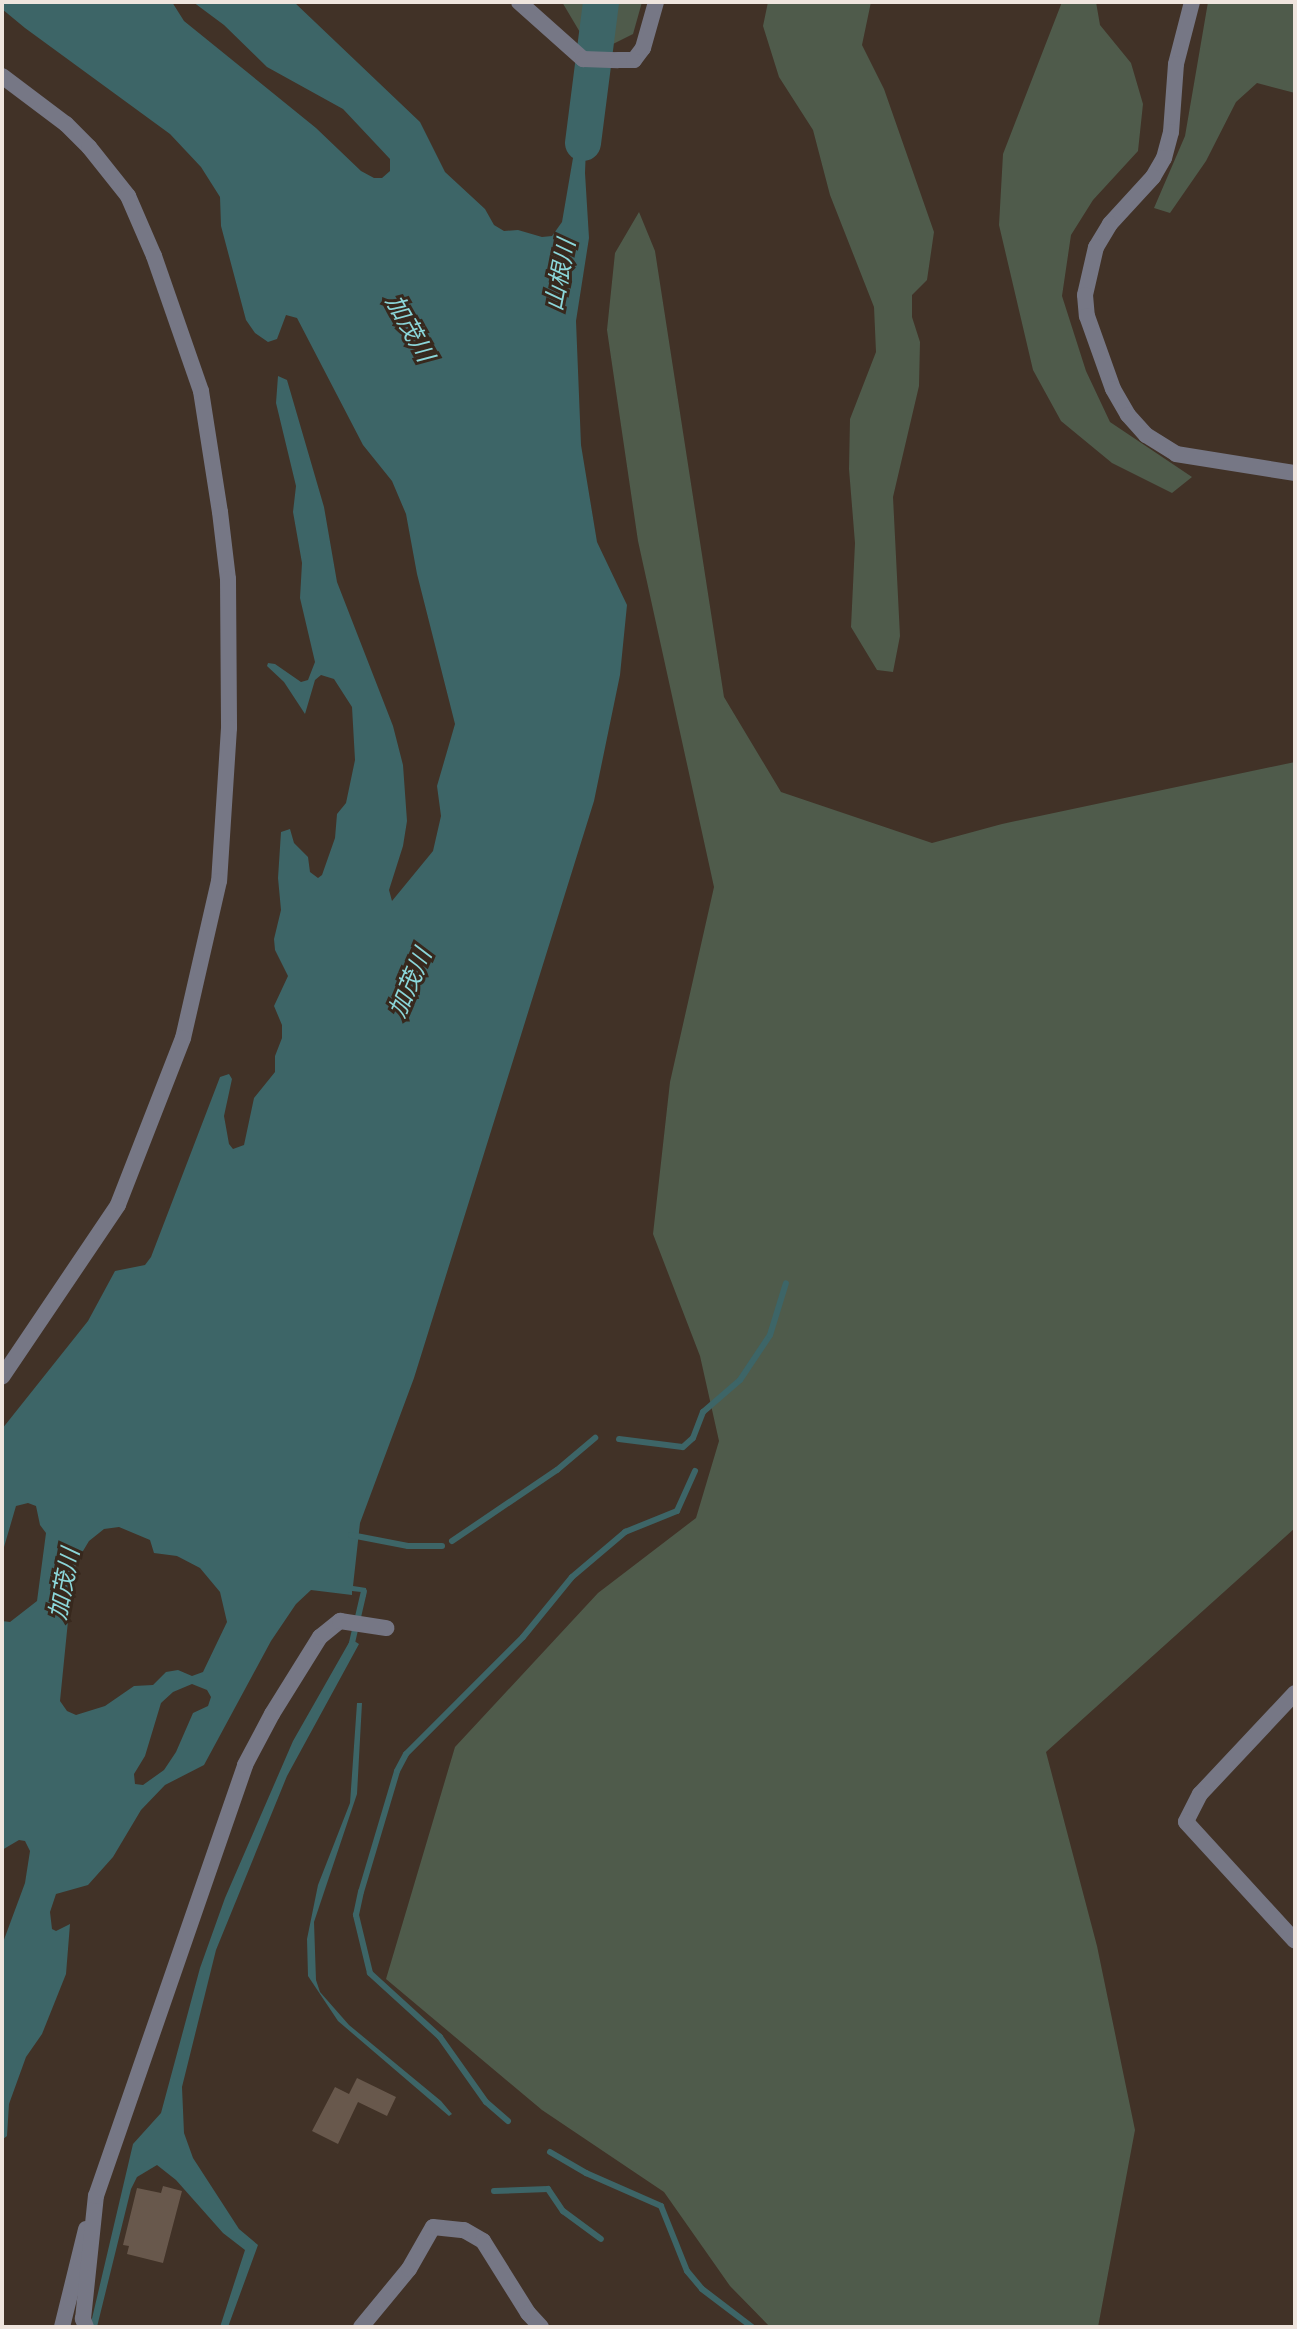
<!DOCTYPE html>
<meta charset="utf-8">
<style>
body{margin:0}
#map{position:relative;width:1297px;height:2329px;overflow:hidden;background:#413227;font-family:"Asap Condensed","Noto Sans JP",sans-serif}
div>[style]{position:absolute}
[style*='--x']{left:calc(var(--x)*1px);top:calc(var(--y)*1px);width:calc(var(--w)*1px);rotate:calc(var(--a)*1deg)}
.green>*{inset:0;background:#4f5b4b}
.water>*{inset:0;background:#3d6567}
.stream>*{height:6px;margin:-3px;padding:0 3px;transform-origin:3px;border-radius:3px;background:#3d6567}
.river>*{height:36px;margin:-18px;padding:0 18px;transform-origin:18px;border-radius:18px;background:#3d6567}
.building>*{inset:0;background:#68584c}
.street>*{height:16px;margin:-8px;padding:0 8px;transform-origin:8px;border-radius:8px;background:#767785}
span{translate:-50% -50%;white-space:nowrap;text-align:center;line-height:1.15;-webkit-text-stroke:6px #37281d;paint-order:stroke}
.water-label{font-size:24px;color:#8bd6d9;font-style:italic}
.frame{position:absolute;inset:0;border:4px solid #efe5de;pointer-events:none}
</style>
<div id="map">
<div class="green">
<i style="clip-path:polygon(562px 2px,642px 2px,633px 34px,605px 48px,584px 39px)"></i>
<i style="clip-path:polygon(768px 2px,871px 2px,862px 45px,884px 89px,934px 232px,927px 280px,912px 295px,912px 317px,920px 342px,919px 386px,893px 497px,900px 636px,893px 672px,877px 670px,851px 627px,855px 543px,849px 469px,850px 419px,876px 352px,874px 307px,830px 195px,813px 130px,779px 77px,763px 26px)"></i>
<i style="clip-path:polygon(1062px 2px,1096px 2px,1100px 25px,1131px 63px,1143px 104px,1138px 151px,1093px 200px,1071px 235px,1062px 296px,1086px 371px,1110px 422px,1192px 477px,1172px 493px,1112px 463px,1061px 421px,1033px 370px,999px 225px,1003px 154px)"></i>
<i style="clip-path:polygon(1208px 2px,1295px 2px,1295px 93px,1257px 83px,1236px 102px,1206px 161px,1170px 213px,1154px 208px,1185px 136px)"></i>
<i style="clip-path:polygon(639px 212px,655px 251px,724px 697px,781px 792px,932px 843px,1002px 824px,1295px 762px,1295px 1528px,1046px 1752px,1097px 1946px,1135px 2130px,1098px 2327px,770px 2327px,730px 2286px,664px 2192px,542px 2110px,386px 1979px,455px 1747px,598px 1593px,696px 1518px,719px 1441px,700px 1356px,653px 1234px,670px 1082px,714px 887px,638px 541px,607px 330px,615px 253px)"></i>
</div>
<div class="water">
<i style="clip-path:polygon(evenodd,2px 2px,172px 2px,184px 21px,316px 128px,361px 171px,374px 178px,382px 178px,390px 171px,390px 159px,343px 109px,267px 67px,224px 25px,193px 2px,294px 2px,420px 122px,445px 172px,485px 209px,494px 225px,504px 231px,518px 230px,542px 237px,552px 236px,562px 222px,584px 94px,588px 94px,585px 173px,589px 238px,576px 321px,581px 445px,597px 542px,627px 605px,620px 675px,594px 801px,414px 1378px,360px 1523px,353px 1586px,366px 1588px,366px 1597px,361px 1592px,352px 1591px,352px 1595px,311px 1590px,296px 1604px,271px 1641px,204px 1765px,165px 1785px,141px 1810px,113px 1857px,88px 1885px,56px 1894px,50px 1912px,52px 1929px,56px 1931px,70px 1924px,66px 1974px,42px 2034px,26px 2057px,9px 2104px,7px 2136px,3px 2139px,2px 1945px,25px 1883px,30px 1851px,25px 1841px,19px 1840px,2px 1850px,2px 1621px,10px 1622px,37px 1601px,46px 1533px,40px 1525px,36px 1506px,28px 1503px,16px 1506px,2px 1554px,2px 1429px,88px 1321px,115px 1271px,145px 1265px,151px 1257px,220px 1077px,229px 1074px,232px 1079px,224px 1116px,229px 1144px,233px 1149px,244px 1145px,254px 1098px,275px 1072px,275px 1056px,282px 1038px,282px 1025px,274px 1006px,288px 976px,275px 950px,274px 939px,281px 910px,278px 878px,281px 832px,290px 829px,294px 843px,308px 857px,310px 872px,318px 878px,322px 875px,335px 838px,337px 814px,346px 803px,355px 760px,352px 707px,334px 679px,321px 675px,315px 680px,305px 714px,284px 682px,267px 666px,268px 663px,275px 664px,301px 682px,308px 680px,315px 662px,300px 598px,302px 563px,293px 512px,296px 486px,276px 403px,278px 376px,287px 380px,324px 507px,337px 582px,393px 726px,403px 765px,407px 821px,403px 846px,389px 890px,392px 901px,433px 851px,441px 816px,437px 786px,455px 724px,417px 574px,406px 514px,392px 481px,363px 445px,297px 318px,286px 315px,277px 339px,268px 342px,255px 333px,246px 320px,221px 226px,220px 197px,201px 167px,170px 134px,25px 28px,2px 9px,2px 2px,119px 1527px,150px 1540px,154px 1553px,177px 1556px,200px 1568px,220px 1592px,227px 1622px,203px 1672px,192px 1676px,178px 1670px,166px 1672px,153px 1685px,134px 1686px,105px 1706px,76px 1715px,67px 1711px,60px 1701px,72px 1581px,77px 1561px,89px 1541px,104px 1529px,119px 1527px,2px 2px,192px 1684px,207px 1690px,211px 1697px,208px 1706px,193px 1713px,176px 1752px,164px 1770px,143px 1785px,135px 1784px,134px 1774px,145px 1756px,161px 1703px,173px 1692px,192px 1684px)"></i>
<i style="clip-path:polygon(351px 1639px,359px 1644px,287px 1776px,216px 1950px,182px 2087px,184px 2133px,193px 2158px,239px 2229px,258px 2245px,228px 2327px,220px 2327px,245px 2250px,223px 2233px,176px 2180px,157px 2165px,137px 2177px,131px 2189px,97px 2327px,90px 2327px,133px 2144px,161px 2113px,200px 1968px,225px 1898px,293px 1741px)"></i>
<i style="clip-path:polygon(357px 1703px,362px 1703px,357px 1794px,314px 1922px,316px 1980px,320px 1992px,349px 2025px,441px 2101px,452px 2114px,449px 2116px,338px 2021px,308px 1976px,307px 1939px,318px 1885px,350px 1803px)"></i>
</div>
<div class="stream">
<i style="--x:619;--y:1439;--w:64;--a:7.1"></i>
<i style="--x:683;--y:1447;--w:13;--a:-42"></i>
<i style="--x:693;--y:1438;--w:28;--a:-69"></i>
<i style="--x:703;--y:1412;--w:49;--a:-40.9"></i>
<i style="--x:740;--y:1380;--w:54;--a:-56.3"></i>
<i style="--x:770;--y:1335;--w:54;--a:-72.9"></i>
<i style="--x:351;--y:1535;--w:58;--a:10.9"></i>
<i style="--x:408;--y:1546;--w:34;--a:0"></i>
<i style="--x:452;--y:1541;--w:127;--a:-34.1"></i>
<i style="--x:557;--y:1470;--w:50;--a:-40.1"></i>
<i style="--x:351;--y:1647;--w:57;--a:-76.9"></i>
<i style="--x:508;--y:2121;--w:29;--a:-139"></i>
<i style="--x:486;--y:2102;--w:80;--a:-125.3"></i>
<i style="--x:440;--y:2037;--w:95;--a:-137.6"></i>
<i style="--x:370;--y:1973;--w:60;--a:-103.6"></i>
<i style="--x:356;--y:1915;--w:24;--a:-78"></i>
<i style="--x:361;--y:1892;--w:126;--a:-73.4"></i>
<i style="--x:397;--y:1771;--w:19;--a:-62"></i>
<i style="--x:406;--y:1754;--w:165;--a:-45"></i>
<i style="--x:523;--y:1637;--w:77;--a:-50.8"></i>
<i style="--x:572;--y:1577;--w:70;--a:-40.3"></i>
<i style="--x:625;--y:1532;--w:56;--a:-22"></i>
<i style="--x:677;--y:1511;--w:44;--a:-65.8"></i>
<i style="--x:550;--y:2152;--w:42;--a:30.3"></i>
<i style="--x:586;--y:2173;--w:82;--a:23.7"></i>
<i style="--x:661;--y:2206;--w:70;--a:68.2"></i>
<i style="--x:687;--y:2271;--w:23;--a:50"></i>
<i style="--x:702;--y:2289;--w:63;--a:37.2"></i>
<i style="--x:494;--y:2191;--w:54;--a:-2.1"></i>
<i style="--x:548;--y:2189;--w:27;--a:56"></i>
<i style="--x:563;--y:2211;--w:47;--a:36.4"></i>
</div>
<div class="river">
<i style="--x:583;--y:143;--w:142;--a:-82.7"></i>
</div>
<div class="building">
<i style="clip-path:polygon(357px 2078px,396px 2097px,387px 2116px,358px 2102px,338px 2144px,312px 2131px,335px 2087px,349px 2094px)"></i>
<i style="clip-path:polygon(163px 2186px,182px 2191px,163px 2263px,127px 2254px,129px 2246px,123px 2245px,137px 2188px,161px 2193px)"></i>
</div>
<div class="street">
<i style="--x:519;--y:2;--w:86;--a:41.7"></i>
<i style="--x:583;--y:59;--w:35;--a:2"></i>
<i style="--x:618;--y:60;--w:16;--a:0"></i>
<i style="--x:634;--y:60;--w:15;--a:-53"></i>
<i style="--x:643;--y:48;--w:48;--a:-74.2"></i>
<i style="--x:1192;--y:2;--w:64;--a:104.5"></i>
<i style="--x:1176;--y:64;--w:68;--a:94.2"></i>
<i style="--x:1171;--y:132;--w:27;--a:105"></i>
<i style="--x:1164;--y:158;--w:22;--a:120"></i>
<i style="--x:1153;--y:177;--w:64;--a:132.5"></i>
<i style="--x:1110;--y:224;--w:27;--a:121"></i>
<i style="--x:1096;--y:247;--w:49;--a:102.9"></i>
<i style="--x:1085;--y:295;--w:21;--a:85"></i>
<i style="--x:1087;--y:316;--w:77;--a:70.4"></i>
<i style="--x:1113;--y:389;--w:30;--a:60"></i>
<i style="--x:1128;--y:415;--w:27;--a:48"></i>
<i style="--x:1146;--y:435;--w:36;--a:32"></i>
<i style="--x:1176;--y:454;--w:121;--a:9.1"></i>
<i style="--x:2;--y:76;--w:80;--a:36.9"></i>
<i style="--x:66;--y:124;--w:33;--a:45"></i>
<i style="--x:89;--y:147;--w:63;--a:51.5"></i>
<i style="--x:128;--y:196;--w:65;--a:66.6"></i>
<i style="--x:154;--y:256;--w:143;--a:70.8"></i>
<i style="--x:201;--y:391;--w:122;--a:81.1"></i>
<i style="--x:220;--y:512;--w:67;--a:83.2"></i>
<i style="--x:228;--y:579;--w:149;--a:89.6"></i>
<i style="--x:229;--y:728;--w:153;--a:93.7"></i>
<i style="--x:219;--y:881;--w:161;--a:102.9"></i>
<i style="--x:183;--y:1038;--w:179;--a:111.3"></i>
<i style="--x:118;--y:1205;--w:207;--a:124"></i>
<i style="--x:1295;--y:1693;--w:139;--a:133.2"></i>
<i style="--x:1200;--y:1794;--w:31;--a:117"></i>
<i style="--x:1186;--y:1822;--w:161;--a:47.5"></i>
<i style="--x:62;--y:2327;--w:101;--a:-76.2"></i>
<i style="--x:86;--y:2327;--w:9;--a:-111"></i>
<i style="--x:83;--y:2319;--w:124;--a:-84"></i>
<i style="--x:96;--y:2196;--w:456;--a:-70.9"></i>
<i style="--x:245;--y:1765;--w:58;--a:-62.1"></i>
<i style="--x:272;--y:1714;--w:91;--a:-58.1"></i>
<i style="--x:320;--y:1637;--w:26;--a:-39"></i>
<i style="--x:340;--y:1621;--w:47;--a:8.7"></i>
<i style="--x:361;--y:2327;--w:75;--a:-50.4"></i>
<i style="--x:409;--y:2269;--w:48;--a:-60.3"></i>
<i style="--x:433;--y:2227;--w:31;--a:6"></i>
<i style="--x:464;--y:2230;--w:22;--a:30"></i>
<i style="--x:483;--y:2241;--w:85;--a:58"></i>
<i style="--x:528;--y:2313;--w:19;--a:47"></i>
</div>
<div class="water-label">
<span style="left:560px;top:275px;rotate:-79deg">山根川</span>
<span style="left:410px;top:328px;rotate:61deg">加茂川</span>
<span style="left:410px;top:983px;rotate:-67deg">加茂川</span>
<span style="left:64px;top:1584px;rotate:-79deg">加茂川</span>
</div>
<div class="frame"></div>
</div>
